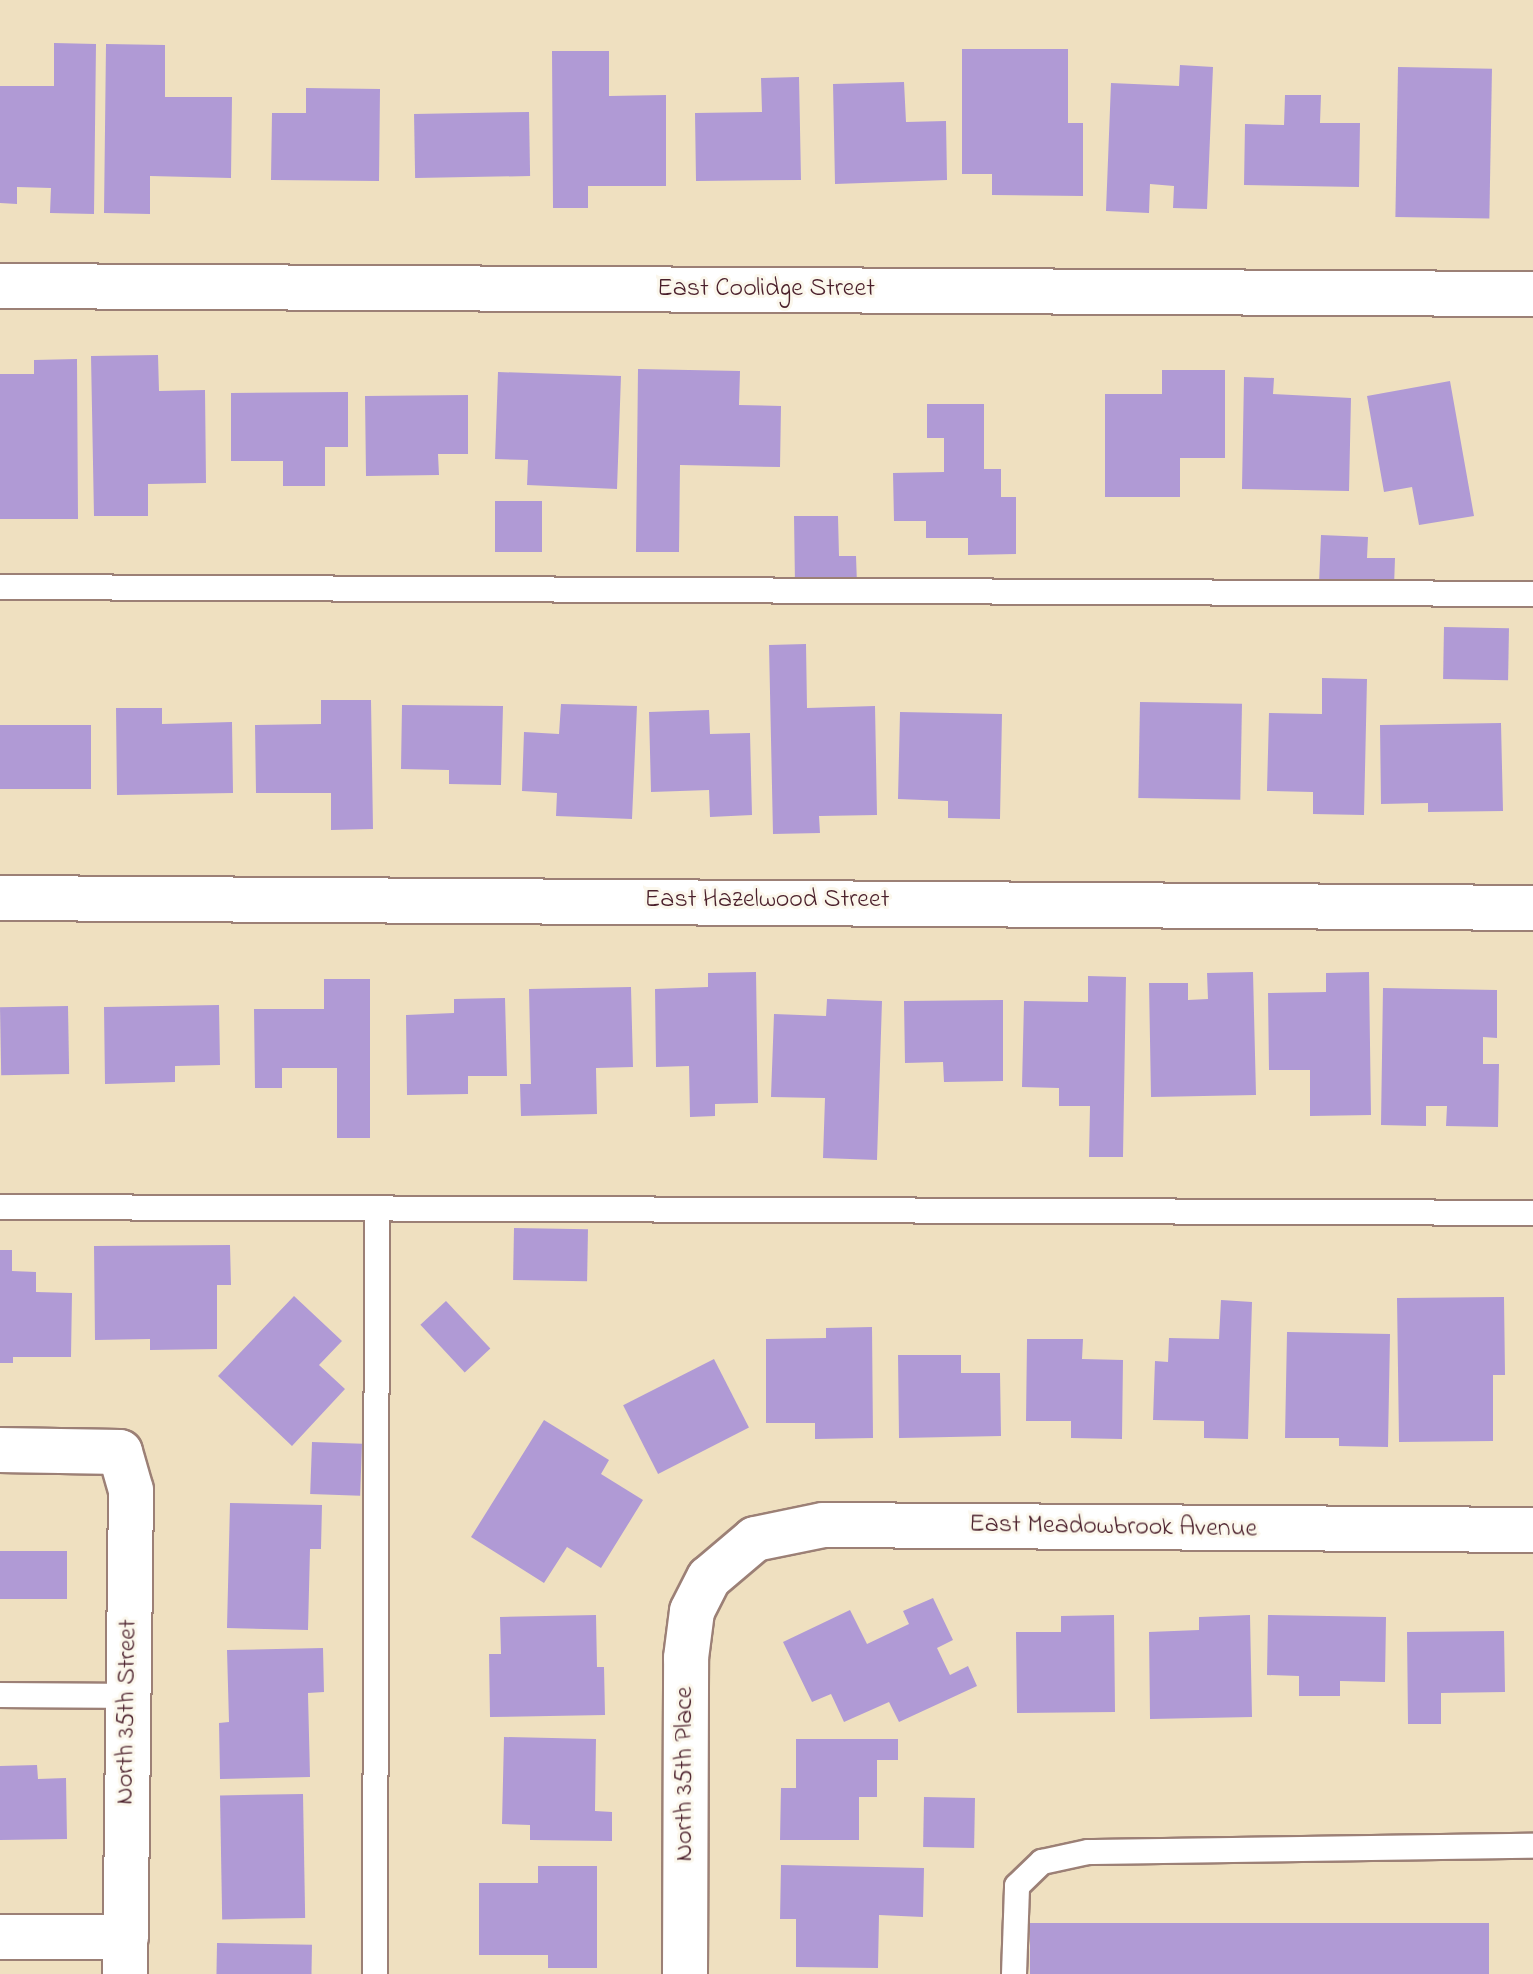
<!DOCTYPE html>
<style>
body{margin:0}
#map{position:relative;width:1533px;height:1974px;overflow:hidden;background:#efe0c0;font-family:"Indie Flower",sans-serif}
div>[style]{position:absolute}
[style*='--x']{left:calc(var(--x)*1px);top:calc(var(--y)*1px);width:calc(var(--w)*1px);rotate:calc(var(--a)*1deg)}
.building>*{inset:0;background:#b09ad5;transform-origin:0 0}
.roads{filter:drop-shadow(2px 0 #9c8076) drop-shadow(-2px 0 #9c8076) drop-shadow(0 2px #9c8076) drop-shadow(0 -2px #9c8076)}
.service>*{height:24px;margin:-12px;padding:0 12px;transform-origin:12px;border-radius:12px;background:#fff}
.minor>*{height:44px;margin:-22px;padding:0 22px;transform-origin:22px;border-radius:22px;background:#fff}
span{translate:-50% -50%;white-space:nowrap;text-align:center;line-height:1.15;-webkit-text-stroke:6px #fbf7ec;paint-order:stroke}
.street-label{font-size:26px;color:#4a1f2b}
</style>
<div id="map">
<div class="building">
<i style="clip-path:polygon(54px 43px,96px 44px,94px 214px,50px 213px,51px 188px,17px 187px,17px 204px,0 203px,0 86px,54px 86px)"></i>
<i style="clip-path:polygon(106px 44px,165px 45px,165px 97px,232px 97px,231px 178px,150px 176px,150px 214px,104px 213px)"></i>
<i style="clip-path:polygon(962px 49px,1068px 49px,1068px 123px,1083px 123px,1083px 196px,992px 195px,992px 174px,962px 174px)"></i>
<i style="clip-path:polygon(552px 51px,609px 51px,609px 96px,666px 95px,666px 186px,588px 186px,588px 208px,553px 208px)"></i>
<i style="clip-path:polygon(1180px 65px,1213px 67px,1207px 209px,1173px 208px,1174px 186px,1150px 184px,1149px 213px,1106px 211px,1111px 83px,1179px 86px)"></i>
<i style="left:1398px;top:67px;width:94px;height:150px;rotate:1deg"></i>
<i style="clip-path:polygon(799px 77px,801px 180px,696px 181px,695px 113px,762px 112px,761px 78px)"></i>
<i style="clip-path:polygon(904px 82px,906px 122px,946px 121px,947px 180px,835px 184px,833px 84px)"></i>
<i style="clip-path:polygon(306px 88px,380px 89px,379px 181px,271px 180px,272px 113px,306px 113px)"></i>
<i style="clip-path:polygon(1285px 95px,1321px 95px,1320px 123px,1360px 123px,1359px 187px,1244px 185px,1245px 124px,1284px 125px)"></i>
<i style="left:529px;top:112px;width:64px;height:115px;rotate:89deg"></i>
<i style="clip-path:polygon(158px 355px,159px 391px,205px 390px,206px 483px,148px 484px,148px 516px,94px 516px,91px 356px)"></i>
<i style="clip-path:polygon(77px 359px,78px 519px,0 519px,0 374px,34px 374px,34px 360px)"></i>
<i style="clip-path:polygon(638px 369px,740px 371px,739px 405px,781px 406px,780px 467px,680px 465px,679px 552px,636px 552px)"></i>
<i style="clip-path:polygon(1162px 370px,1225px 370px,1225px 458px,1180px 458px,1180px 497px,1105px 497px,1105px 394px,1162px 394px)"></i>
<i style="clip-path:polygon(498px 372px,621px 376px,617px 489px,527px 485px,528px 460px,495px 459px)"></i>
<i style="clip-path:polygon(1244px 377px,1274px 378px,1273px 394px,1351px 398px,1349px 491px,1242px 489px)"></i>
<i style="clip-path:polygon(1450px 381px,1474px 516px,1419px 525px,1412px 487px,1384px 492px,1367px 396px)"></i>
<i style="clip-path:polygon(348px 392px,348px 447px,325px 447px,325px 486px,283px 486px,283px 461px,231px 461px,231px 393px)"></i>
<i style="clip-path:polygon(468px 395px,468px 454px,438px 454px,439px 475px,366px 476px,365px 396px)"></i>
<i style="clip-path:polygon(927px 404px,984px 404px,984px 469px,1001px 469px,1001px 497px,1016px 497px,1016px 554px,968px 555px,968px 538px,926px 538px,926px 521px,894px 521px,893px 473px,944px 472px,944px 438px,927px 438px)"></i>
<i style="left:495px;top:501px;width:47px;height:51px"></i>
<i style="clip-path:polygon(794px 516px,838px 516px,839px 556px,856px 556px,857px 584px,795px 585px)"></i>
<i style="clip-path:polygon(1321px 535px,1368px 537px,1367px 558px,1395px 558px,1394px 587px,1319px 584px)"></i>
<i style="left:1444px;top:627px;width:65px;height:52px;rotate:1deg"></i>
<i style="clip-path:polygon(806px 644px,807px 708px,875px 706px,877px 815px,819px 816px,820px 833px,773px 834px,769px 645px)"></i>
<i style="clip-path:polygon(1322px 678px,1367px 679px,1364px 815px,1313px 814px,1313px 792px,1267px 791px,1269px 713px,1322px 714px)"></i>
<i style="clip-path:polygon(321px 700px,371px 700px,373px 829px,331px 830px,331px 793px,256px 793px,255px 725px,321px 724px)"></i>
<i style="left:1140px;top:702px;width:102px;height:96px;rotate:1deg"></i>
<i style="clip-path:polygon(561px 704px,637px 706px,632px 819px,556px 816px,557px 793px,522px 791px,524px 732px,559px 734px)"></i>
<i style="clip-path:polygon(402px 705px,503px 706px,501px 785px,449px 784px,449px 770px,401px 769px)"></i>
<i style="clip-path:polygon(116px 708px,162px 708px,162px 724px,232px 722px,233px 793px,117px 795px)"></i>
<i style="clip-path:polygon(709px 710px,710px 734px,750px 733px,752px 815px,710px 817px,709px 790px,651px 792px,649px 712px)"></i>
<i style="clip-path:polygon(900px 712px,1002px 714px,1000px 819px,948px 818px,948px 801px,898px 799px)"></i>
<i style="clip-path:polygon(1501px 723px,1503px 811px,1428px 812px,1428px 803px,1381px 804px,1380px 725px)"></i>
<i style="left:91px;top:725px;width:64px;height:91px;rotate:90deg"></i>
<i style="clip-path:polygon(756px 972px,758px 1103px,715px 1104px,715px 1116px,690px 1117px,689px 1066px,656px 1067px,655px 989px,708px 987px,708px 973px)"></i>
<i style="clip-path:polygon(1253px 972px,1256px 1095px,1151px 1097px,1149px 983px,1188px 983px,1188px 1000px,1208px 999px,1207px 973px)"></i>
<i style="clip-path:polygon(1369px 972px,1371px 1115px,1310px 1116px,1310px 1070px,1269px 1070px,1268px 993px,1326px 992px,1326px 973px)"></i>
<i style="clip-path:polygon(1088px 976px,1126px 977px,1123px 1157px,1089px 1157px,1090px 1106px,1059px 1106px,1059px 1088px,1022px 1087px,1024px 1001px,1088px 1002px)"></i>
<i style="clip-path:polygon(324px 979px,370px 979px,370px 1138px,337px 1138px,337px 1068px,282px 1068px,282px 1088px,255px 1088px,254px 1009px,324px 1009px)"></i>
<i style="clip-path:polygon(631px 987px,633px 1067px,596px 1068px,597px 1114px,521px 1116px,520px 1084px,531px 1084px,529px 989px)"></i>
<i style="clip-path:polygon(1383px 988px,1497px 990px,1497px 1038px,1483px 1037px,1483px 1064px,1499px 1064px,1498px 1127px,1446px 1126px,1447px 1106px,1426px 1106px,1426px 1126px,1381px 1125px)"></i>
<i style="clip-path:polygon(505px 998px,507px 1076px,468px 1076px,468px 1094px,407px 1095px,406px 1015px,454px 1013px,454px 999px)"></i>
<i style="clip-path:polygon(827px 999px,882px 1001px,877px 1160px,823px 1158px,825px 1098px,771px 1097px,774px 1014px,826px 1016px)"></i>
<i style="clip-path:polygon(1003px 1000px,1003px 1081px,944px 1082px,943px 1062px,905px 1063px,904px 1001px)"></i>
<i style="clip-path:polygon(219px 1005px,220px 1065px,175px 1066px,175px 1082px,105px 1084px,104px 1007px)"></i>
<i style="left:68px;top:1006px;width:68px;height:68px;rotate:89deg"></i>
<i style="left:514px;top:1228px;width:74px;height:52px;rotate:1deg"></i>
<i style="clip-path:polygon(230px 1245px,231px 1285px,217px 1285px,217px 1349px,150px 1350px,150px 1339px,95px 1340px,94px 1246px)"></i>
<i style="clip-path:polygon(0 1250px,12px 1250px,12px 1271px,36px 1272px,36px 1292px,72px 1293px,71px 1357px,13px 1357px,13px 1363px,0 1363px)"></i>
<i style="clip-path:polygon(294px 1296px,342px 1341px,319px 1365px,345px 1389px,292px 1446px,218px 1376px)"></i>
<i style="clip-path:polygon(1504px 1297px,1505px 1375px,1493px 1375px,1493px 1441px,1399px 1442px,1397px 1298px)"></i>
<i style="clip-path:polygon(1221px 1300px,1252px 1302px,1248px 1439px,1204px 1438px,1204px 1421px,1153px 1420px,1155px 1361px,1168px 1362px,1169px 1338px,1219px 1339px)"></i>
<i style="left:446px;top:1301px;width:65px;height:35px;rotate:47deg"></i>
<i style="clip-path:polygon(872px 1327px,873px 1438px,815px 1439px,815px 1423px,766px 1423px,766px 1339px,826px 1338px,826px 1328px)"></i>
<i style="clip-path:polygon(1287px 1332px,1390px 1334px,1388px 1447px,1339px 1446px,1339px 1438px,1285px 1438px)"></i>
<i style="clip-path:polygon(1027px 1339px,1083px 1339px,1082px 1359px,1123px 1360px,1122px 1439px,1071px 1438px,1071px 1421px,1026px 1421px)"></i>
<i style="clip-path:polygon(898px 1355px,961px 1355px,961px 1373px,1000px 1373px,1001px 1436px,899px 1438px)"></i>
<i style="left:714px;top:1359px;width:77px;height:102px;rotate:63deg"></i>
<i style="clip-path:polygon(544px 1420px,609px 1460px,601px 1474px,643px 1500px,601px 1568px,567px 1547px,544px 1583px,471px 1537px)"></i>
<i style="left:312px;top:1442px;width:50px;height:52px;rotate:2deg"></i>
<i style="clip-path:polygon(230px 1503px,322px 1505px,321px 1549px,310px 1549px,308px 1630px,227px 1628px)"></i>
<i style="left:67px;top:1551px;width:48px;height:67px;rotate:90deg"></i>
<i style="clip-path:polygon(933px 1598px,953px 1640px,937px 1648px,950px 1675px,968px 1666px,977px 1686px,899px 1722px,889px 1702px,844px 1722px,831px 1694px,812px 1702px,783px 1642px,850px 1610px,867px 1644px,909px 1624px,903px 1611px)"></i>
<i style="clip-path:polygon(596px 1615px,597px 1667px,604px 1667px,605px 1715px,490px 1717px,489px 1654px,501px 1654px,500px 1617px)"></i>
<i style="clip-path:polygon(1114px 1615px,1115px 1712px,1017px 1713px,1016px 1632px,1061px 1632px,1061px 1616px)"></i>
<i style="clip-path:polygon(1250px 1615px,1252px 1717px,1150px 1719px,1149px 1632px,1199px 1630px,1199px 1617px)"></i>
<i style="clip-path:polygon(1268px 1615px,1386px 1617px,1385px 1682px,1340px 1681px,1340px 1696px,1299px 1696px,1299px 1676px,1267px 1675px)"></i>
<i style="clip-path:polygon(1504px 1631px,1505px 1692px,1441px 1693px,1441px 1724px,1408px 1724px,1407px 1632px)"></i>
<i style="clip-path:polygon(323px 1648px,324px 1692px,308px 1693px,310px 1777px,220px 1779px,219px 1723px,229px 1722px,227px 1650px)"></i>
<i style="clip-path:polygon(504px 1737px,596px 1739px,595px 1811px,612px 1812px,612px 1841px,530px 1840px,530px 1825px,502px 1824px)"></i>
<i style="clip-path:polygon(796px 1739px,898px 1739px,898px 1760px,877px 1760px,877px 1797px,859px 1797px,859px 1840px,780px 1840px,781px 1788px,796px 1788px)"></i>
<i style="clip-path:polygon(37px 1765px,38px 1779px,66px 1778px,67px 1839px,0 1840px,0 1766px)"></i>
<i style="left:303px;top:1794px;width:124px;height:83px;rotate:89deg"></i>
<i style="left:924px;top:1797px;width:51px;height:50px;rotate:1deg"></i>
<i style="clip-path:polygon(781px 1865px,924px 1868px,923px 1917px,879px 1915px,878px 1968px,796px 1967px,796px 1919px,780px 1919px)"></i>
<i style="clip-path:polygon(538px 1866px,597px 1866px,597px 1968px,548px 1968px,548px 1955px,479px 1955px,479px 1883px,538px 1883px)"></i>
<i style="left:1489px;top:1923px;width:51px;height:459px;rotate:90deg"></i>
<i style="left:217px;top:1943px;width:95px;height:31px;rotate:1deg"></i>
</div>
<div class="roads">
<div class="service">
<i style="--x:0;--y:587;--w:1533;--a:0.26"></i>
<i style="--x:0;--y:1207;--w:1533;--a:0.22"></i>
<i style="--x:0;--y:1695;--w:129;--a:0.4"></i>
<i style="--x:375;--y:1974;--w:765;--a:-89.85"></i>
<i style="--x:1014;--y:1974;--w:88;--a:-88"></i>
<i style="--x:1017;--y:1886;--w:35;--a:-44"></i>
<i style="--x:1042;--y:1862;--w:47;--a:-12.3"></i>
<i style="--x:1088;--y:1852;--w:445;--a:-0.8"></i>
</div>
<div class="minor">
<i style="--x:0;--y:286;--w:1533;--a:0.3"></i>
<i style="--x:0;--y:898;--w:1533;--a:0.37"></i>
<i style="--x:0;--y:1450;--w:120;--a:1"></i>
<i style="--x:120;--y:1452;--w:40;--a:74"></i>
<i style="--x:131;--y:1490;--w:484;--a:90.7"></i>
<i style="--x:0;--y:1937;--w:126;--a:0"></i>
<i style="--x:685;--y:1974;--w:316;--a:-89.8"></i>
<i style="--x:686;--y:1658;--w:47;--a:-82.7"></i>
<i style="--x:692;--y:1611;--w:37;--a:-63"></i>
<i style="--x:709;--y:1578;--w:60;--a:-40.3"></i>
<i style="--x:755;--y:1539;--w:69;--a:-11.6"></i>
<i style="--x:823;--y:1525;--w:710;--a:0.4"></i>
</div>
</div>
<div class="street-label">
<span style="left:766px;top:290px">East Coolidge Street</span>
<span style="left:767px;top:901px">East Hazelwood Street</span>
<span style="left:1113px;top:1528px;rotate:1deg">East Meadowbrook Avenue</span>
<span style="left:128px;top:1712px;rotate:-89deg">North 35th Street</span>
<span style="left:686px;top:1774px;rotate:-90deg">North 35th Place</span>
</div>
</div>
